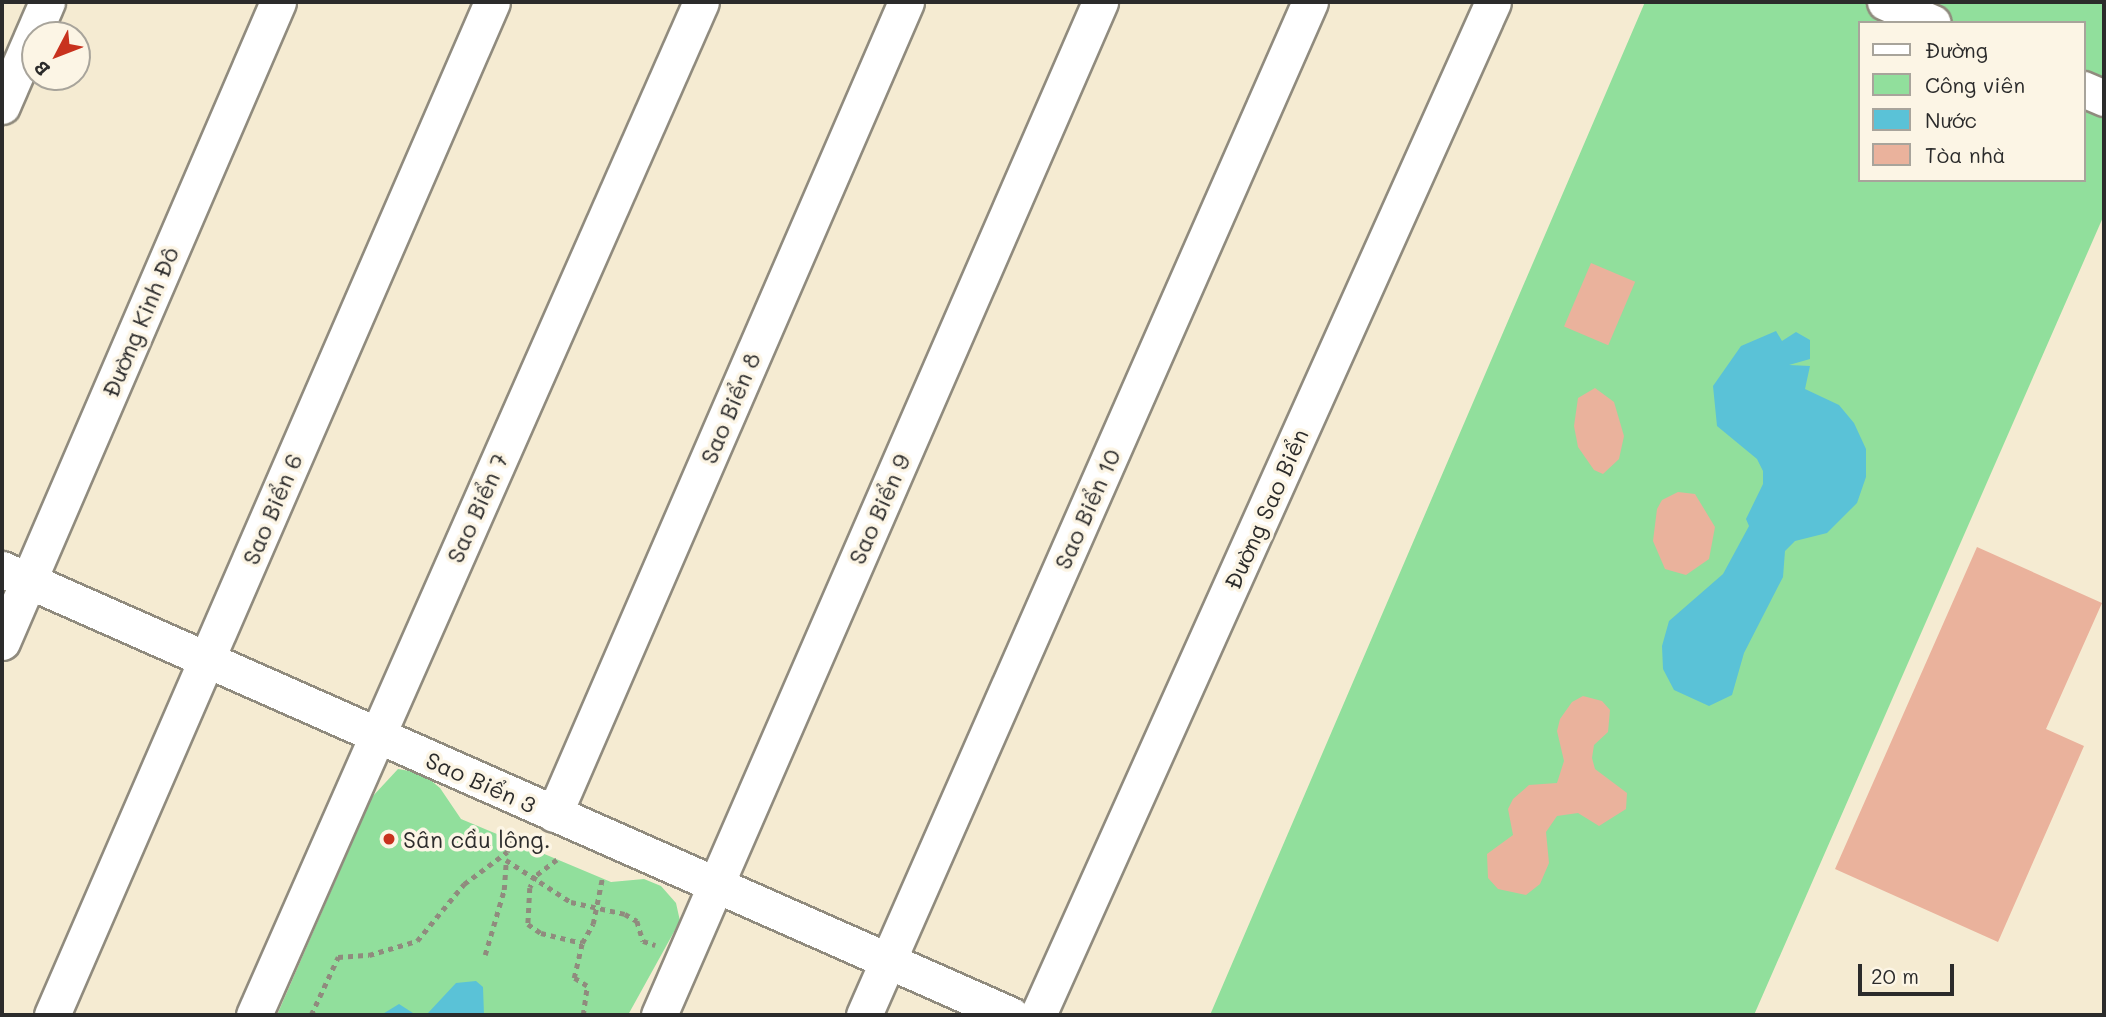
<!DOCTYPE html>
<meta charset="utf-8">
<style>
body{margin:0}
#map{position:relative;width:2106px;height:1017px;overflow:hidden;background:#f5ebd2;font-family:Mali,sans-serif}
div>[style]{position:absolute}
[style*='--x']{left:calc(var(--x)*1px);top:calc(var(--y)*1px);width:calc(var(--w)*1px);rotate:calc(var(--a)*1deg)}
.green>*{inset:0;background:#91df9c}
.water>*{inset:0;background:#5ac2d7}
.building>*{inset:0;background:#eab29c;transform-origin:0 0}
.path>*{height:4.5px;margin-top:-2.25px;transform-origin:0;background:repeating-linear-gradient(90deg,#908b7e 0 5px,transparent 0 10px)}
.roads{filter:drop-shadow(2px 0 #908b7e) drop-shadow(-2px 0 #908b7e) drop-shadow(0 2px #908b7e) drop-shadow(0 -2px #908b7e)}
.minor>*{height:35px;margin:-17.5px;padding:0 17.5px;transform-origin:17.5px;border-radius:17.5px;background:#fff}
.dots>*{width:19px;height:19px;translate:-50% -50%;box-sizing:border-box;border:4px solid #fcf5e5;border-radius:50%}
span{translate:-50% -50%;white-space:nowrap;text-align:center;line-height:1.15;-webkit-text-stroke:7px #fcf5e5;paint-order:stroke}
.street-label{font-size:23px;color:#2b2b2b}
.poi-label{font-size:23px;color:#2b2b2b}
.left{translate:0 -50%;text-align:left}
.frame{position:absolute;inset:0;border:4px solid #2b2b2b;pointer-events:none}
.legend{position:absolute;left:1858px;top:21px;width:228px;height:161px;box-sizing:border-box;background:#fcf5e5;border:2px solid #a8a49b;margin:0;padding:9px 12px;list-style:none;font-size:21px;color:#2b2b2b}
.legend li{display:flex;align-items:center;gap:14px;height:35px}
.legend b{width:35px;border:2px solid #a8a49b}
.north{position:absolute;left:21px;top:21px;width:70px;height:70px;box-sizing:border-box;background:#fcf5e5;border:2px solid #a8a49b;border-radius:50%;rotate:228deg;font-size:19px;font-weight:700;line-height:28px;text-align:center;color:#2b2b2b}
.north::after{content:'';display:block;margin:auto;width:24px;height:32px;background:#c8321e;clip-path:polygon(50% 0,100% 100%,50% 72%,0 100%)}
.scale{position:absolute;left:1858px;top:964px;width:96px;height:32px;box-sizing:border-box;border:4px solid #2b2b2b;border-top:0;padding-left:9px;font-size:21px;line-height:24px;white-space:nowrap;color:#2b2b2b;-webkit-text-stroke:5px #fcf5e5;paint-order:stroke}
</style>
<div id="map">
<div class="green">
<i style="clip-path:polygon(evenodd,1645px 2px,2104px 2px,2104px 215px,1754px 1015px,1210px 1015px,1645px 2px,1859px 23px,2083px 23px,2083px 180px,1859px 180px,1859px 23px)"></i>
<i style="clip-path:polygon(398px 769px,422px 773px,440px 788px,461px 819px,611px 882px,644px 879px,661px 886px,676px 903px,680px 921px,628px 1015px,277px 1015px,372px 797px)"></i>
</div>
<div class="water">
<i style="clip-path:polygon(1776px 331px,1782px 341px,1796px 332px,1810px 340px,1810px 359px,1789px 365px,1810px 366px,1805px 389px,1839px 405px,1854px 423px,1866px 449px,1866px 477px,1857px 503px,1827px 533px,1795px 541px,1785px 551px,1783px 577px,1744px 653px,1732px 695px,1709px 706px,1674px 690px,1663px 669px,1662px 646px,1669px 621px,1723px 574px,1749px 526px,1746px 519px,1763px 484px,1763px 471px,1757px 459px,1717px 426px,1713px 386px,1741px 346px)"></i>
<i style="clip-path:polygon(476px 981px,483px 987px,484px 1015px,381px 1015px,399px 1004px,413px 1013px,428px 1013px,456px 983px)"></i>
</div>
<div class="building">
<i style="left:1591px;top:263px;width:48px;height:69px;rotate:23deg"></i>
<i style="clip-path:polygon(1595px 388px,1614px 402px,1624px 436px,1619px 459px,1603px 474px,1594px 470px,1578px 447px,1574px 426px,1578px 398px)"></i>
<i style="clip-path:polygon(1678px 492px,1695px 494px,1715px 527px,1709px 559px,1686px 575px,1665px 569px,1653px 541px,1657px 509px,1662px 500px)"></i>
<i style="clip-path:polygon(1977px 547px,2102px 603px,2046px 729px,2084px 746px,1998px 942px,1835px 869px)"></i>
<i style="clip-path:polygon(1583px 696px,1602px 701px,1610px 710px,1608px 732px,1594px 745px,1592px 758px,1595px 769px,1627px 793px,1626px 809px,1599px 826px,1578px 813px,1557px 816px,1546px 832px,1549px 863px,1540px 884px,1526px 895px,1498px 889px,1488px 878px,1487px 854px,1513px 835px,1508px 809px,1513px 799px,1529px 785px,1557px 783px,1564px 761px,1557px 731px,1560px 719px,1572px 702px)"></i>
</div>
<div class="path">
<i style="--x:506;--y:860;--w:77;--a:32.9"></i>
<i style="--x:571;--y:902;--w:55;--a:12.5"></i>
<i style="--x:625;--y:914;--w:14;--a:30"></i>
<i style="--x:637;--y:921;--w:21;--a:73"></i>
<i style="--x:643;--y:941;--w:13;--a:18"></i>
<i style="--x:557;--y:860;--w:26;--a:143"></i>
<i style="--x:536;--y:876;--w:13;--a:117"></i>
<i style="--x:530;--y:888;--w:36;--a:93"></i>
<i style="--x:528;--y:924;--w:16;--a:35"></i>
<i style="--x:541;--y:933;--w:42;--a:13.7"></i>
<i style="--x:485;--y:955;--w:68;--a:-73.7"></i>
<i style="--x:504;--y:890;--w:29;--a:-86"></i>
<i style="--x:311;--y:1015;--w:64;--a:-65"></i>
<i style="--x:338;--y:957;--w:31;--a:-4"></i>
<i style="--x:369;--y:955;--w:50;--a:-16.3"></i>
<i style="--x:417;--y:941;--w:74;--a:-50.5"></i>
<i style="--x:464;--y:884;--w:54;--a:-36.7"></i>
<i style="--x:507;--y:852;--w:13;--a:-72"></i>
<i style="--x:583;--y:1015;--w:29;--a:-82"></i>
<i style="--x:587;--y:986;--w:15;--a:-148"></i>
<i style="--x:574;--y:978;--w:36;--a:-77"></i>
<i style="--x:582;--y:943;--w:22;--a:-60"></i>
<i style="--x:593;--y:924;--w:46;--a:-78.7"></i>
</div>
<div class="roads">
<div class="minor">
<i style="--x:1885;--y:2;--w:52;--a:23.6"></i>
<i style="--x:2083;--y:89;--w:23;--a:23"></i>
<i style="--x:2;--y:106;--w:113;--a:-66.6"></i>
<i style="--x:2;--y:569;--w:1103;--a:23.85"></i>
<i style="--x:2;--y:642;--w:697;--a:-66.67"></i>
<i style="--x:554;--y:814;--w:885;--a:-66.56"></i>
<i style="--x:52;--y:1015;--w:1104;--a:-66.52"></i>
<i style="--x:254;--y:1015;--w:1107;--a:-66.19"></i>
<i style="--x:659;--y:1015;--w:1105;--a:-66.47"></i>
<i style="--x:864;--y:1015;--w:1107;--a:-66.24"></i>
<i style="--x:1038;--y:1015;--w:1110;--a:-65.81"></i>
</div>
</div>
<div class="dots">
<i style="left:389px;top:839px;background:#c8321e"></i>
</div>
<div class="street-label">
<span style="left:140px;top:322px;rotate:-67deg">Đường Kinh Đô</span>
<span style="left:730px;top:408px;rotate:-67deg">Sao Biển 8</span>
<span style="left:477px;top:508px;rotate:-66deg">Sao Biển 7</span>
<span style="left:272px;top:509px;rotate:-67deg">Sao Biển 6</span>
<span style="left:879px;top:509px;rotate:-66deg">Sao Biển 9</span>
<span style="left:1087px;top:509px;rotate:-66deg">Sao Biển 10</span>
<span style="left:1266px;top:509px;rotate:-66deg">Đường Sao Biển</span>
<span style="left:481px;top:782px;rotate:24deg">Sao Biển 3</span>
</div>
<div class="poi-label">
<span class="left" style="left:403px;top:839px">Sân cầu lông.</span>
</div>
<div class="frame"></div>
<ul class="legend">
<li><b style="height:9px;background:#fff"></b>Đường</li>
<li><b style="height:19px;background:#91df9c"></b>Công viên</li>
<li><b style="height:19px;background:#5ac2d7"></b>Nước</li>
<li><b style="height:19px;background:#eab29c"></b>Tòa nhà</li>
</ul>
<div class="north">B</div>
<div class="scale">20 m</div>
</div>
